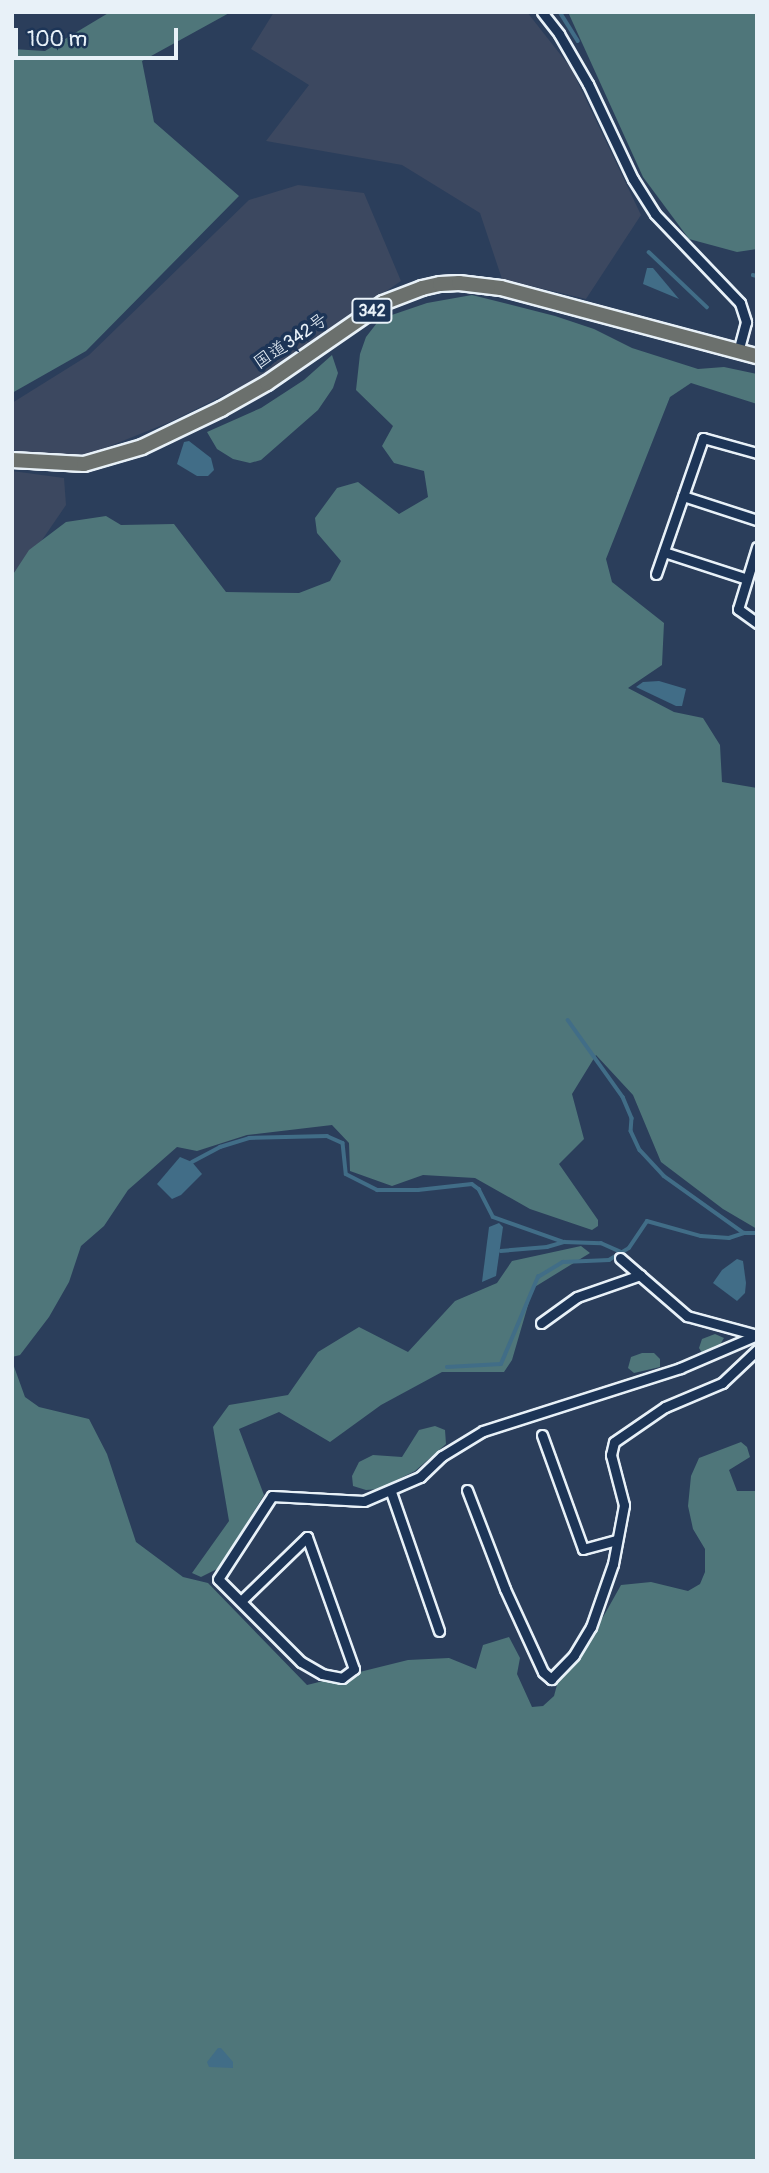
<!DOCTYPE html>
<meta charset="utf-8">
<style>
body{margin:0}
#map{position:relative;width:769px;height:2173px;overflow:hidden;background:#2b3e5b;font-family:Pangolin,"Klee One",sans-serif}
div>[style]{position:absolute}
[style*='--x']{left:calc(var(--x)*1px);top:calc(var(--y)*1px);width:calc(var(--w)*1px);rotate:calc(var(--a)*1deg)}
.built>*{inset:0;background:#3c4860}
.green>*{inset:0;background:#4f767a}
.water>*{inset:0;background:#416d87}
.stream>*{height:3.5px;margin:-1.75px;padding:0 1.75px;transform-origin:1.75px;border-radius:1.75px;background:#416d87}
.roads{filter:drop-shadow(2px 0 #e8f1f8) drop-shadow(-2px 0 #e8f1f8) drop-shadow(0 2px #e8f1f8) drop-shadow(0 -2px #e8f1f8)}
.minor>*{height:9px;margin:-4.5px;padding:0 4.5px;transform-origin:4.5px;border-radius:4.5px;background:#1d3557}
.trunk>*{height:14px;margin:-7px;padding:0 7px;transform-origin:7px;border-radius:7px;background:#6b706d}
span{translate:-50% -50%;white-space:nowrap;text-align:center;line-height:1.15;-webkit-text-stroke:7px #1d3557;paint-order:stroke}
.shield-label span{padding:2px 5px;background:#1d3557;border:2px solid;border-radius:5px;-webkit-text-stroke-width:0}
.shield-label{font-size:16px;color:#e8f1f8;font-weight:700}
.street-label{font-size:18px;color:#e8f1f8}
.frame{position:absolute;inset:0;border:14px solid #e8f1f8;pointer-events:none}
.scale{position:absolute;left:14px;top:28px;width:164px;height:32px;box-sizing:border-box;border:4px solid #e8f1f8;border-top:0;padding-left:9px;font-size:21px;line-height:24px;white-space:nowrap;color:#e8f1f8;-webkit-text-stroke:5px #1d3557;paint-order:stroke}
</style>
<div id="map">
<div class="built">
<i style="clip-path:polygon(274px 12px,527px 12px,571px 68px,641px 215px,586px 299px,502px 279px,480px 213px,402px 165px,266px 141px,309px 85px,251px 49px)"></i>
<i style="clip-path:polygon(298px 185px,364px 193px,401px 281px,259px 378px,170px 422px,90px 454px,55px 455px,12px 450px,12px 403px,89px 355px,249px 200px)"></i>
<i style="clip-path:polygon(12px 471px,64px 478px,66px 505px,12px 584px)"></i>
</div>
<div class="green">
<i style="clip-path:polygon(110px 12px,231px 12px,142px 61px,154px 122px,239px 196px,86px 351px,12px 393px,12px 49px,45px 51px)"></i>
<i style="clip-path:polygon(568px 12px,757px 12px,757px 249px,737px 252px,689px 239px,643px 177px)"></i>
<i style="clip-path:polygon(472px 295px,555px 316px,594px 329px,632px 348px,698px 369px,724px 367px,757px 374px,757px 404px,691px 383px,670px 397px,606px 559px,612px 582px,664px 623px,662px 665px,628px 688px,674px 712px,703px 718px,720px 745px,722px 782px,757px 788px,757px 1229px,723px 1209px,661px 1162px,633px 1095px,596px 1055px,572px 1094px,584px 1139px,559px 1164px,598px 1220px,598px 1226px,592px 1230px,530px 1209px,475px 1178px,423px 1175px,392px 1186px,350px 1171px,349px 1143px,332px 1125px,247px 1135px,197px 1151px,177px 1147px,128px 1190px,104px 1226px,81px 1246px,69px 1282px,49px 1317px,20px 1355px,12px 1357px,12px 576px,29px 550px,66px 522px,106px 516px,121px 525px,174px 524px,226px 592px,299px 593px,330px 581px,341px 561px,317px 533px,315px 518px,337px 488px,358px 482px,399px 514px,428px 497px,424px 471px,394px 463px,382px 446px,393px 426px,356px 390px,360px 354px,366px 337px,380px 319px,427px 303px)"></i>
<i style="clip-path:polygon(332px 355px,338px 373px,333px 388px,318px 410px,261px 460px,250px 463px,233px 459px,217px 449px,207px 432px,261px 408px,304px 380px)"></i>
<i style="clip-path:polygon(581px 1246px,590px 1253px,533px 1288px,512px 1360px,504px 1372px,442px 1372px,381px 1405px,330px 1442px,279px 1412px,239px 1429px,264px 1495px,219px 1568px,201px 1577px,192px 1573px,229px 1521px,213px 1427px,229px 1405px,288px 1395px,318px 1352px,359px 1327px,408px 1352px,455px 1301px,497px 1283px,512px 1261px)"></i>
<i style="clip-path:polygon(715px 1334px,724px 1338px,718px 1348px,702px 1353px,699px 1348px,702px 1339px)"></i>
<i style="clip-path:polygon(642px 1353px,654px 1353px,660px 1359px,660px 1367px,634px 1373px,628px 1368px,631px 1357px)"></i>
<i style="clip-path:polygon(12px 1361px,25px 1397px,39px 1407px,89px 1419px,107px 1454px,136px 1542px,183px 1577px,208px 1583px,307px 1685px,408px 1660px,449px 1658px,476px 1669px,483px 1645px,509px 1637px,520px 1658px,517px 1674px,532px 1707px,543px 1706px,554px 1696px,558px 1681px,580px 1658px,621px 1585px,651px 1582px,688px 1591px,700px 1584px,705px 1572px,705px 1549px,693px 1529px,688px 1506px,691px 1476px,699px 1458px,741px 1442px,747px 1447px,750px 1457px,729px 1470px,737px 1491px,757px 1491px,757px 2161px,12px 2161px)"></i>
<i style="clip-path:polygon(435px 1426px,445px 1430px,446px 1444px,415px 1471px,379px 1489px,366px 1490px,353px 1486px,352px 1476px,359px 1462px,373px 1455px,402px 1457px,419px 1430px)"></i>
</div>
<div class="water">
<i style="clip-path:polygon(647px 268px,653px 268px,679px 299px,643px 284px)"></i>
<i style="clip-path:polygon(189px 441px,211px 458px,214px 470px,208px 476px,197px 476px,177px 464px,184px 442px)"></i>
<i style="clip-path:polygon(659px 681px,686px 689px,682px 706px,676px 706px,636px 687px,643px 682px)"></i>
<i style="clip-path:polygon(180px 1157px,192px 1162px,202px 1174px,181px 1195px,172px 1199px,157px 1184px)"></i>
<i style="clip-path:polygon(499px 1223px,503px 1227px,496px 1276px,482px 1282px,489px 1227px)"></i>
<i style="clip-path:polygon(737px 1259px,743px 1261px,746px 1283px,745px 1293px,737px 1301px,713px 1283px,722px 1270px)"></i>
<i style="clip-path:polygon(218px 2048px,221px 2048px,233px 2062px,233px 2068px,209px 2067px,207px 2062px)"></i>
</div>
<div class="stream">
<i style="--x:560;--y:12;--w:34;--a:58"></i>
<i style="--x:649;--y:252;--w:80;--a:43.5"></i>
<i style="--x:753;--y:275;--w:4;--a:14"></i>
<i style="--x:568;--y:1020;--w:95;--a:54.5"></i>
<i style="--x:623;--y:1097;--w:23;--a:67"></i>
<i style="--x:632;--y:1118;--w:13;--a:94"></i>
<i style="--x:631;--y:1131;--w:21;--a:65"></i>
<i style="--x:640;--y:1150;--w:35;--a:47"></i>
<i style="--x:664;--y:1176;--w:98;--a:35.5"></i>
<i style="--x:744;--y:1233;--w:13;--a:0"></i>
<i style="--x:192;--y:1162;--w:32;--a:-28"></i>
<i style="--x:220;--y:1147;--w:30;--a:-17"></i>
<i style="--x:249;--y:1138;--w:78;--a:-1.5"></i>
<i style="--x:327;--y:1136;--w:17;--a:24"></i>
<i style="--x:343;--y:1143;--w:31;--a:84"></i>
<i style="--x:346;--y:1174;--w:35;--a:27"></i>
<i style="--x:377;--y:1190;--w:41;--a:0"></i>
<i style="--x:418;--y:1190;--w:54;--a:-6.3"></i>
<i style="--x:472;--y:1184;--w:9;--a:36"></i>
<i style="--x:479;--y:1189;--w:31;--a:63"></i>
<i style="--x:493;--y:1217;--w:75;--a:19.4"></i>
<i style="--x:501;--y:1251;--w:46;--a:-5"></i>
<i style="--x:547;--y:1247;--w:18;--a:-16"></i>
<i style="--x:564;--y:1242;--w:37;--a:2"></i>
<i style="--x:601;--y:1243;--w:22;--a:24"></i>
<i style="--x:447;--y:1367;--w:54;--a:-3.2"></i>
<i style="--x:501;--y:1364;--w:95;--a:-67"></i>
<i style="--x:538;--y:1277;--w:29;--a:-31"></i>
<i style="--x:563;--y:1262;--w:46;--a:-2.5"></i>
<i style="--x:609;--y:1260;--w:23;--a:-31"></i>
<i style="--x:629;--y:1248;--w:32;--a:-56"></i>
<i style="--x:647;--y:1221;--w:56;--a:15.5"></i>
<i style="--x:701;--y:1236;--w:28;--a:4"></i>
<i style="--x:729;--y:1238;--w:16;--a:-18"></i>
</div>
<div class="roads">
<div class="minor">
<i style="--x:542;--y:12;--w:28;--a:52"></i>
<i style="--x:559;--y:34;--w:58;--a:59.9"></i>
<i style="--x:588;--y:84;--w:105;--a:64.7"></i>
<i style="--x:633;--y:179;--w:41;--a:57.8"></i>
<i style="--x:655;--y:214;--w:123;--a:46.3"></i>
<i style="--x:740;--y:303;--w:20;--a:72"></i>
<i style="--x:746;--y:322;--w:30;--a:105"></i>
<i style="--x:683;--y:496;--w:78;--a:18"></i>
<i style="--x:757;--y:547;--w:65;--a:107"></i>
<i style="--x:738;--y:609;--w:24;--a:36"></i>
<i style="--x:664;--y:552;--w:87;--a:18"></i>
<i style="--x:656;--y:574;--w:144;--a:-70.9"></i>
<i style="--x:703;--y:438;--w:56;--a:15.5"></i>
<i style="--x:620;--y:1258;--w:89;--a:40.9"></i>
<i style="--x:687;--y:1316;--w:73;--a:15.2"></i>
<i style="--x:541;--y:1323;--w:44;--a:-35.8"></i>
<i style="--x:577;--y:1297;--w:67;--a:-19.2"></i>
<i style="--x:542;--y:1435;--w:121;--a:70.2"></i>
<i style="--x:583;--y:1549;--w:34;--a:-15"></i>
<i style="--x:467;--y:1490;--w:106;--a:69"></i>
<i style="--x:505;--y:1589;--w:91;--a:65.4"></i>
<i style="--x:543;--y:1672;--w:11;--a:41"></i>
<i style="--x:551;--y:1679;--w:33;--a:-46"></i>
<i style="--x:574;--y:1655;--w:33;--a:-59"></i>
<i style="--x:591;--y:1627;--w:67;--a:-70.8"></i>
<i style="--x:613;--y:1564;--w:60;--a:-79.4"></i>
<i style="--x:624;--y:1505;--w:52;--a:-104.6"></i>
<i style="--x:611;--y:1455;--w:13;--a:-77"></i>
<i style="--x:614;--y:1442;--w:62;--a:-34.5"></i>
<i style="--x:665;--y:1407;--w:62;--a:-22.8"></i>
<i style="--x:722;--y:1383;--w:48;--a:-43.3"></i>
<i style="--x:391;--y:1492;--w:147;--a:70.9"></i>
<i style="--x:241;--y:1601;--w:92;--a:-44.1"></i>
<i style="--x:307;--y:1537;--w:140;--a:70.4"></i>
<i style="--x:354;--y:1669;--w:15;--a:143"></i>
<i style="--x:342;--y:1678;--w:20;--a:-169"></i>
<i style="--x:322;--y:1674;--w:24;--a:-150"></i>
<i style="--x:301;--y:1662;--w:117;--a:-135"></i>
<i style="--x:218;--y:1579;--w:99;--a:-57"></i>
<i style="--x:272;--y:1496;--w:92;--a:3.1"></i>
<i style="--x:364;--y:1501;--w:61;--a:-23.2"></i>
<i style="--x:420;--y:1477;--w:30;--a:-44"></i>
<i style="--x:442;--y:1456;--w:48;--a:-31.4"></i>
<i style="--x:483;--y:1431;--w:207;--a:-17.7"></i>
<i style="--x:680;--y:1368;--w:84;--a:-23.2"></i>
</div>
<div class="trunk">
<i style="--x:12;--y:460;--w:72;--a:3.2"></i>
<i style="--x:84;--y:464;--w:60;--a:-16.3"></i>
<i style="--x:142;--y:447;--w:88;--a:-25.7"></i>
<i style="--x:221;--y:409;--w:53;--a:-29.5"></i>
<i style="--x:267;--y:383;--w:141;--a:-34.6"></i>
<i style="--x:383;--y:303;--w:42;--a:-21"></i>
<i style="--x:422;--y:288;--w:18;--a:-13"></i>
<i style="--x:440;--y:284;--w:19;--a:-3"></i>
<i style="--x:459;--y:283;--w:42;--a:6.8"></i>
<i style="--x:501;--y:288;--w:265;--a:14.9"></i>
</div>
</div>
<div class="shield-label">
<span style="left:372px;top:311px">342</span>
</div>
<div class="street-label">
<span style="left:291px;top:342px;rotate:-34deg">国道342号</span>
</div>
<div class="frame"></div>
<div class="scale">100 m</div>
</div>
